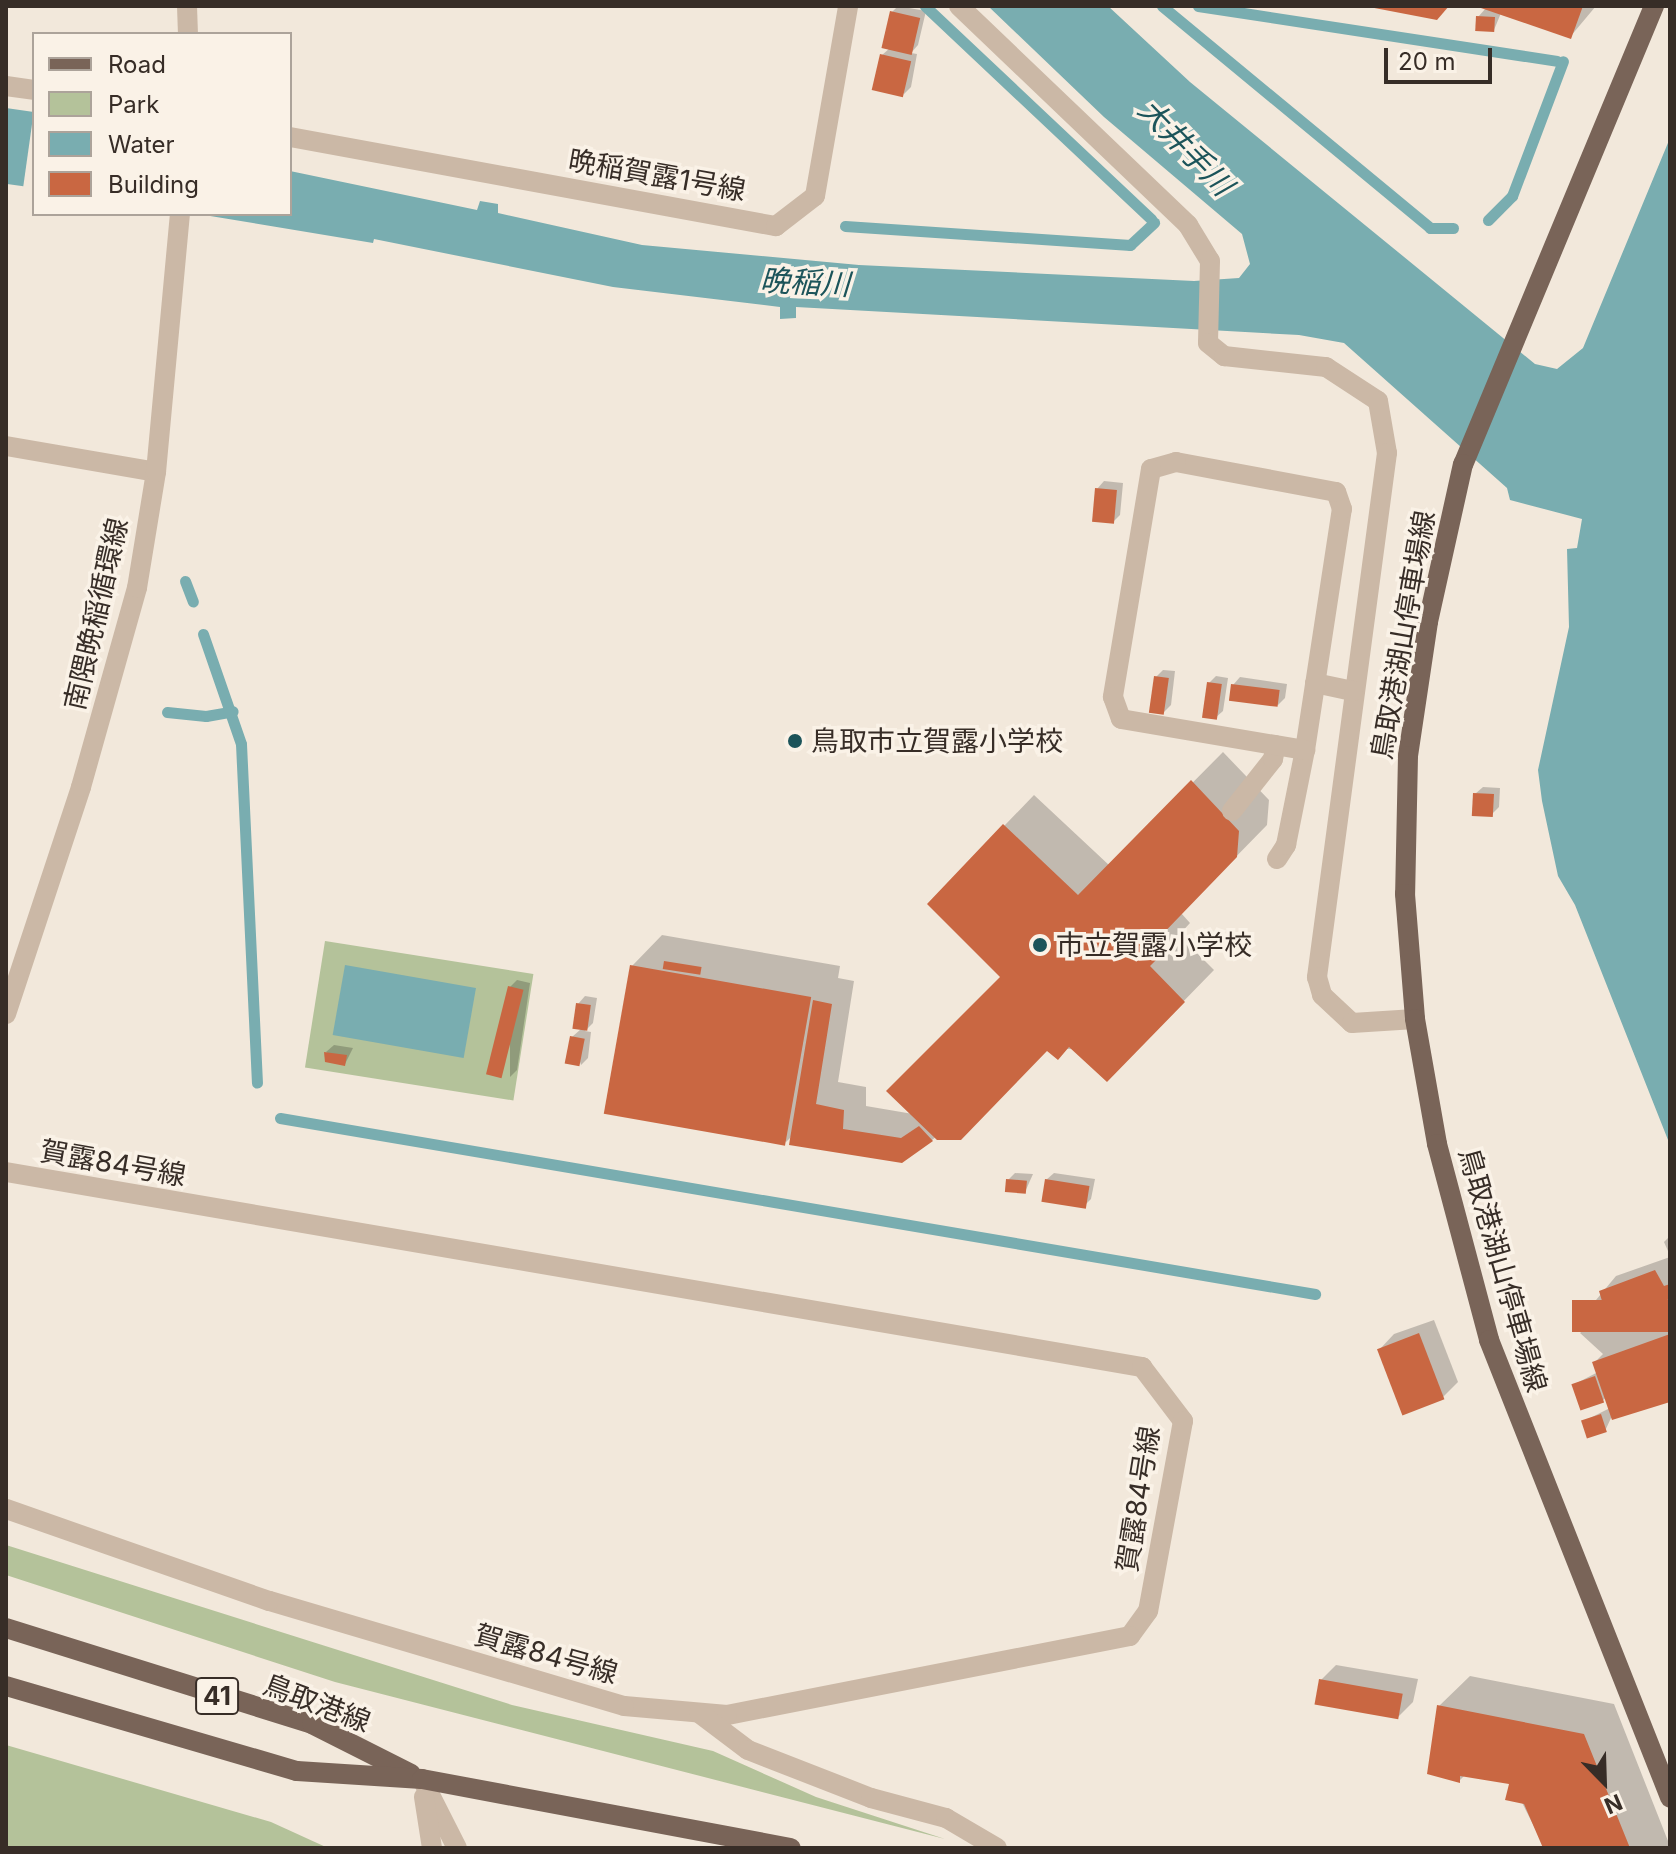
<!DOCTYPE html>
<meta charset="utf-8">
<style>
body{margin:0}
#map{position:relative;width:1676px;height:1854px;overflow:hidden;background:#f2e8db;font-family:Inter,"Noto Sans JP",sans-serif}
div>[style]{position:absolute}
[style*='--x']{left:calc(var(--x)*1px);top:calc(var(--y)*1px);width:calc(var(--w)*1px);rotate:calc(var(--a)*1deg)}
.green>*{inset:0;background:#b4c29a;transform-origin:0 0}
.water>*{inset:0;background:#79adb0;transform-origin:0 0}
.shadow>*{inset:0;background:#0003}
.stream>*{height:11px;margin:-5.5px;padding:0 5.5px;transform-origin:5.5px;border-radius:5.5px;background:#79adb0}
.building>*{inset:0;background:#c96742;transform-origin:0 0}
.minor>*{height:20px;margin:-10px;padding:0 10px;transform-origin:10px;border-radius:10px;background:#cbb8a6}
.major>*{height:20px;margin:-10px;padding:0 10px;transform-origin:10px;border-radius:10px;background:#796458}
.dots>*{width:22px;height:22px;translate:-50% -50%;box-sizing:border-box;border:4px solid #faf2e7;border-radius:50%}
span{translate:-50% -50%;white-space:nowrap;text-align:center;line-height:1.15;-webkit-text-stroke:7px #faf2e7;paint-order:stroke}
.shield-label span{padding:2px 6px;background:#faf2e7;border:2px solid;border-radius:6px;-webkit-text-stroke-width:0}
.shield-label{font-size:26px;color:#372d27;font-weight:700}
.street-label{font-size:28px;color:#372d27}
.poi-label{font-size:28px;color:#372d27}
.left{translate:0 -50%;text-align:left}
.water-label{font-size:30px;color:#1c545a;font-style:italic}
.frame{position:absolute;inset:0;border:8px solid #372d27;pointer-events:none}
.legend{position:absolute;left:32px;top:32px;width:260px;height:184px;box-sizing:border-box;background:#faf2e7;border:2px solid #aca39a;margin:0;padding:10px 14px;list-style:none;font-size:24px;color:#372d27}
.legend li{display:flex;align-items:center;gap:16px;height:40px}
.legend b{width:40px;border:2px solid #aca39a}
.north{position:absolute;left:1564px;top:1742px;width:80px;height:80px;-webkit-text-stroke:6px #faf2e7;paint-order:stroke;rotate:157deg;font-size:22px;font-weight:700;line-height:32px;text-align:center;color:#372d27}
.north::after{content:'';display:block;margin:auto;width:28px;height:36px;background:#372d27;clip-path:polygon(50% 0,100% 100%,50% 72%,0 100%)}
.scale{position:absolute;left:1384px;top:48px;width:108px;height:36px;box-sizing:border-box;border:4px solid #372d27;border-top:0;padding-left:10px;font-size:24px;line-height:28px;white-space:nowrap;color:#372d27;-webkit-text-stroke:6px #faf2e7;paint-order:stroke}
</style>
<div id="map">
<div class="green">
<i style="left:325px;top:941px;width:211px;height:128px;rotate:9deg"></i>
<i style="clip-path:polygon(6px 1545px,512px 1705px,713px 1751px,816px 1797px,945px 1839px,335px 1682px,6px 1575px)"></i>
<i style="clip-path:polygon(6px 1745px,271px 1822px,328px 1848px,6px 1848px)"></i>
</div>
<div class="water">
<i style="clip-path:polygon(988px 6px,1108px 6px,1190px 82px,1535px 364px,1557px 369px,1583px 348px,1670px 138px,1670px 1145px,1575px 905px,1558px 876px,1542px 801px,1538px 770px,1569px 627px,1567px 549px,1577px 548px,1582px 519px,1510px 500px,1507px 488px,1344px 343px,1299px 335px,796px 307px,796px 318px,780px 319px,780px 307px,613px 287px,374px 239px,373px 243px,198px 214px,290px 214px,290px 171px,477px 210px,480px 201px,498px 204px,498px 213px,642px 245px,859px 265px,1194px 281px,1239px 278px,1250px 264px,1242px 234px,1104px 117px)"></i>
<i style="left:6px;top:108px;width:28px;height:75px;rotate:8deg"></i>
<i style="left:345px;top:965px;width:133px;height:71px;rotate:10deg"></i>
</div>
<div class="shadow">
<i style="clip-path:polygon(898px 6px,926px 11px,918px 45px,911px 53px,917px 54px,911px 87px,904px 94px,882px 55px,890px 48px,892px 12px)"></i>
<i style="clip-path:polygon(1480px 6px,1596px 6px,1570px 37px,1501px 13px,1494px 30px,1478px 17px,1486px 8px)"></i>
<i style="clip-path:polygon(1104px 481px,1123px 483px,1120px 515px,1113px 522px,1097px 489px)"></i>
<i style="clip-path:polygon(1163px 670px,1175px 671px,1171px 705px,1164px 712px,1156px 677px)"></i>
<i style="clip-path:polygon(1216px 676px,1228px 678px,1223px 711px,1215px 718px,1209px 683px)"></i>
<i style="clip-path:polygon(1240px 677px,1287px 684px,1285px 698px,1278px 705px,1233px 685px)"></i>
<i style="clip-path:polygon(1223px 752px,1269px 800px,1267px 825px,1181px 913px,1190px 923px,1179px 935px,1214px 970px,1137px 1049px,1047px 1049px,932px 1140px,792px 1136px,786px 1142px,632px 966px,662px 935px,840px 966px,838px 978px,854px 981px,838px 1082px,866px 1087px,866px 1106px,913px 1114px,1002px 976px,929px 904px,1034px 795px,1110px 866px)"></i>
<i style="clip-path:polygon(1483px 787px,1500px 788px,1499px 807px,1492px 814px,1475px 794px)"></i>
<i style="clip-path:polygon(517px 980px,530px 983px,517px 1070px,510px 1077px,510px 987px)"></i>
<i style="clip-path:polygon(585px 996px,597px 998px,593px 1023px,585px 1031px,591px 1032px,588px 1058px,581px 1065px,572px 1037px,581px 1029px,578px 1004px)"></i>
<i style="clip-path:polygon(334px 1045px,353px 1048px,345px 1064px,326px 1052px)"></i>
<i style="clip-path:polygon(1015px 1173px,1033px 1174px,1025px 1192px,1008px 1180px)"></i>
<i style="clip-path:polygon(1054px 1173px,1095px 1179px,1091px 1199px,1084px 1206px,1046px 1180px)"></i>
<i style="clip-path:polygon(1670px 1236px,1670px 1250px,1668px 1251px,1664px 1242px)"></i>
<i style="clip-path:polygon(1670px 1257px,1670px 1399px,1611px 1418px,1605px 1431px,1584px 1421px,1610px 1408px,1607px 1397px,1603px 1400px,1573px 1385px,1598px 1372px,1595px 1362px,1603px 1354px,1580px 1333px,1589px 1325px,1576px 1324px,1616px 1276px)"></i>
<i style="clip-path:polygon(1434px 1320px,1458px 1382px,1443px 1397px,1379px 1350px,1394px 1334px)"></i>
<i style="clip-path:polygon(1336px 1665px,1418px 1679px,1413px 1702px,1398px 1717px,1321px 1680px)"></i>
<i style="clip-path:polygon(1470px 1676px,1614px 1704px,1670px 1846px,1545px 1848px,1512px 1783px,1465px 1775px,1459px 1781px,1439px 1706px)"></i>
</div>
<div class="stream">
<i style="--x:925;--y:6;--w:311;--a:43.3"></i>
<i style="--x:1162;--y:6;--w:348;--a:39.6"></i>
<i style="--x:1430;--y:228;--w:23;--a:0"></i>
<i style="--x:1198;--y:6;--w:363;--a:8.7"></i>
<i style="--x:1488;--y:220;--w:34;--a:-45"></i>
<i style="--x:1512;--y:196;--w:144;--a:-69.3"></i>
<i style="--x:845;--y:226;--w:286;--a:3.8"></i>
<i style="--x:1130;--y:245;--w:33;--a:-43"></i>
<i style="--x:185;--y:581;--w:22;--a:69"></i>
<i style="--x:203;--y:634;--w:116;--a:70.9"></i>
<i style="--x:241;--y:744;--w:339;--a:87.3"></i>
<i style="--x:167;--y:712;--w:39;--a:6"></i>
<i style="--x:206;--y:716;--w:27;--a:-10"></i>
<i style="--x:280;--y:1118;--w:1050;--a:9.65"></i>
</div>
<div class="building">
<i style="clip-path:polygon(1364px 6px,1449px 6px,1437px 20px)"></i>
<i style="clip-path:polygon(1475px 6px,1583px 6px,1571px 39px)"></i>
<i style="left:890px;top:11px;width:31px;height:38px;rotate:13deg"></i>
<i style="left:1476px;top:16px;width:19px;height:15px;rotate:3deg"></i>
<i style="left:880px;top:54px;width:32px;height:37px;rotate:13deg"></i>
<i style="left:1095px;top:488px;width:22px;height:34px;rotate:5deg"></i>
<i style="left:1154px;top:676px;width:15px;height:37px;rotate:8deg"></i>
<i style="left:1207px;top:682px;width:15px;height:36px;rotate:8deg"></i>
<i style="left:1231px;top:684px;width:49px;height:17px;rotate:7deg"></i>
<i style="clip-path:polygon(1191px 780px,1239px 831px,1237px 857px,1152px 945px,1161px 955px,1150px 966px,1185px 1002px,1107px 1082px,1069px 1047px,1058px 1060px,1047px 1051px,961px 1140px,937px 1140px,886px 1091px,1000px 977px,927px 904px,1003px 824px,1078px 895px)"></i>
<i style="left:1473px;top:793px;width:21px;height:23px;rotate:3deg"></i>
<i style="left:664px;top:961px;width:38px;height:8px;rotate:9deg"></i>
<i style="left:630px;top:965px;width:184px;height:151px;rotate:10deg"></i>
<i style="left:508px;top:986px;width:16px;height:91px;rotate:14deg"></i>
<i style="clip-path:polygon(813px 1000px,832px 1004px,816px 1104px,844px 1110px,843px 1129px,901px 1138px,919px 1126px,933px 1141px,902px 1163px,789px 1145px)"></i>
<i style="left:576px;top:1003px;width:15px;height:26px;rotate:8deg"></i>
<i style="left:570px;top:1036px;width:15px;height:28px;rotate:11deg"></i>
<i style="clip-path:polygon(324px 1052px,347px 1055px,345px 1066px,325px 1062px)"></i>
<i style="left:1006px;top:1179px;width:21px;height:13px;rotate:5deg"></i>
<i style="left:1045px;top:1179px;width:45px;height:23px;rotate:9deg"></i>
<i style="clip-path:polygon(1655px 1270px,1664px 1286px,1670px 1284px,1670px 1299px,1577px 1331px,1574px 1324px,1589px 1318px,1586px 1307px,1602px 1301px,1599px 1291px)"></i>
<i style="left:1670px;top:1300px;width:32px;height:98px;rotate:90deg"></i>
<i style="left:1419px;top:1333px;width:71px;height:45px;rotate:69deg"></i>
<i style="clip-path:polygon(1670px 1334px,1670px 1402px,1612px 1420px,1592px 1362px)"></i>
<i style="left:1595px;top:1376px;width:28px;height:25px;rotate:71deg"></i>
<i style="left:1601px;top:1414px;width:19px;height:21px;rotate:72deg"></i>
<i style="left:1319px;top:1679px;width:85px;height:26px;rotate:10deg"></i>
<i style="clip-path:polygon(1437px 1705px,1584px 1734px,1630px 1848px,1543px 1848px,1524px 1804px,1505px 1800px,1509px 1784px,1460px 1776px,1460px 1783px,1427px 1774px)"></i>
</div>
<div class="minor">
<i style="--x:187;--y:6;--w:28;--a:88"></i>
<i style="--x:959;--y:6;--w:317;--a:43.7"></i>
<i style="--x:1188;--y:225;--w:42;--a:58.6"></i>
<i style="--x:1210;--y:261;--w:82;--a:91.4"></i>
<i style="--x:1208;--y:343;--w:21;--a:39"></i>
<i style="--x:1224;--y:356;--w:103;--a:6.2"></i>
<i style="--x:1326;--y:367;--w:62;--a:33.2"></i>
<i style="--x:1378;--y:401;--w:53;--a:80.2"></i>
<i style="--x:1387;--y:453;--w:529;--a:97.61"></i>
<i style="--x:1317;--y:977;--w:19;--a:74"></i>
<i style="--x:1322;--y:995;--w:41;--a:43"></i>
<i style="--x:1352;--y:1023;--w:63;--a:-3.6"></i>
<i style="--x:6;--y:86;--w:28;--a:8"></i>
<i style="--x:290;--y:137;--w:494;--a:10.4"></i>
<i style="--x:776;--y:226;--w:49;--a:-37.6"></i>
<i style="--x:815;--y:196;--w:193;--a:-80.1"></i>
<i style="--x:6;--y:446;--w:152;--a:9.8"></i>
<i style="--x:1315;--y:683;--w:39;--a:12"></i>
<i style="--x:1232;--y:811;--w:66;--a:-51.7"></i>
<i style="--x:1273;--y:759;--w:14;--a:-78"></i>
<i style="--x:1277;--y:859;--w:17;--a:-57"></i>
<i style="--x:1286;--y:845;--w:97;--a:-78.7"></i>
<i style="--x:1305;--y:750;--w:244;--a:-81.3"></i>
<i style="--x:1342;--y:509;--w:18;--a:-109"></i>
<i style="--x:1336;--y:492;--w:163;--a:-169.4"></i>
<i style="--x:1176;--y:462;--w:26;--a:164"></i>
<i style="--x:1151;--y:469;--w:231;--a:99.5"></i>
<i style="--x:1113;--y:697;--w:23;--a:70"></i>
<i style="--x:1121;--y:719;--w:187;--a:9.6"></i>
<i style="--x:6;--y:1014;--w:239;--a:-71.7"></i>
<i style="--x:81;--y:787;--w:207;--a:-74.3"></i>
<i style="--x:137;--y:588;--w:118;--a:-80.7"></i>
<i style="--x:156;--y:472;--w:259;--a:-84.7"></i>
<i style="--x:6;--y:1172;--w:1153;--a:9.74"></i>
<i style="--x:1142;--y:1367;--w:68;--a:52.8"></i>
<i style="--x:1183;--y:1421;--w:193;--a:100.4"></i>
<i style="--x:1148;--y:1611;--w:31;--a:126"></i>
<i style="--x:1130;--y:1636;--w:411;--a:168.9"></i>
<i style="--x:727;--y:1715;--w:103;--a:-175"></i>
<i style="--x:624;--y:1706;--w:370;--a:-163.5"></i>
<i style="--x:269;--y:1601;--w:279;--a:-160.7"></i>
<i style="--x:699;--y:1713;--w:61;--a:37.1"></i>
<i style="--x:748;--y:1750;--w:132;--a:21.3"></i>
<i style="--x:871;--y:1798;--w:78;--a:14.9"></i>
<i style="--x:946;--y:1818;--w:59;--a:30.5"></i>
<i style="--x:422;--y:1779;--w:77;--a:63.1"></i>
<i style="--x:424;--y:1797;--w:52;--a:81.1"></i>
</div>
<div class="major">
<i style="--x:1654;--y:6;--w:496;--a:112.6"></i>
<i style="--x:1463;--y:464;--w:162;--a:102.5"></i>
<i style="--x:1428;--y:622;--w:135;--a:98.5"></i>
<i style="--x:1408;--y:756;--w:138;--a:91.2"></i>
<i style="--x:1405;--y:894;--w:125;--a:85.4"></i>
<i style="--x:1415;--y:1019;--w:127;--a:80"></i>
<i style="--x:1437;--y:1144;--w:203;--a:75.1"></i>
<i style="--x:1489;--y:1340;--w:492;--a:68.4"></i>
<i style="--x:6;--y:1628;--w:321;--a:17.4"></i>
<i style="--x:312;--y:1724;--w:111;--a:26.8"></i>
<i style="--x:6;--y:1686;--w:303;--a:16.3"></i>
<i style="--x:297;--y:1771;--w:125;--a:3.7"></i>
<i style="--x:422;--y:1779;--w:375;--a:10.6"></i>
</div>
<div class="dots">
<i style="left:795px;top:741px;background:#1c545a"></i>
<i style="left:1040px;top:945px;background:#1c545a"></i>
</div>
<div class="shield-label">
<span style="left:217px;top:1696px">41</span>
</div>
<div class="street-label">
<span style="left:657px;top:175px;rotate:10deg">晩稲賀露1号線</span>
<span style="left:96px;top:614px;rotate:-77deg">南隈晩稲循環線</span>
<span style="left:1403px;top:635px;rotate:-80deg">鳥取港湖山停車場線</span>
<span style="left:113px;top:1163px;rotate:10deg">賀露84号線</span>
<span style="left:1503px;top:1270px;rotate:74deg">鳥取港湖山停車場線</span>
<span style="left:1138px;top:1499px;rotate:-81deg">賀露84号線</span>
<span style="left:546px;top:1654px;rotate:16deg">賀露84号線</span>
<span style="left:317px;top:1703px;rotate:21deg">鳥取港線</span>
</div>
<div class="poi-label">
<span class="left" style="left:811px;top:741px">鳥取市立賀露小学校</span>
<span class="left" style="left:1056px;top:945px">市立賀露小学校</span>
</div>
<div class="water-label">
<span style="left:1186px;top:147px;rotate:46deg">大井手川</span>
<span style="left:805px;top:282px;rotate:3deg">晩稲川</span>
</div>
<div class="frame"></div>
<ul class="legend">
<li><b style="height:10px;background:#796458"></b>Road</li>
<li><b style="height:22px;background:#b4c29a"></b>Park</li>
<li><b style="height:22px;background:#79adb0"></b>Water</li>
<li><b style="height:22px;background:#c96742"></b>Building</li>
</ul>
<div class="north">N</div>
<div class="scale">20 m</div>
</div>
